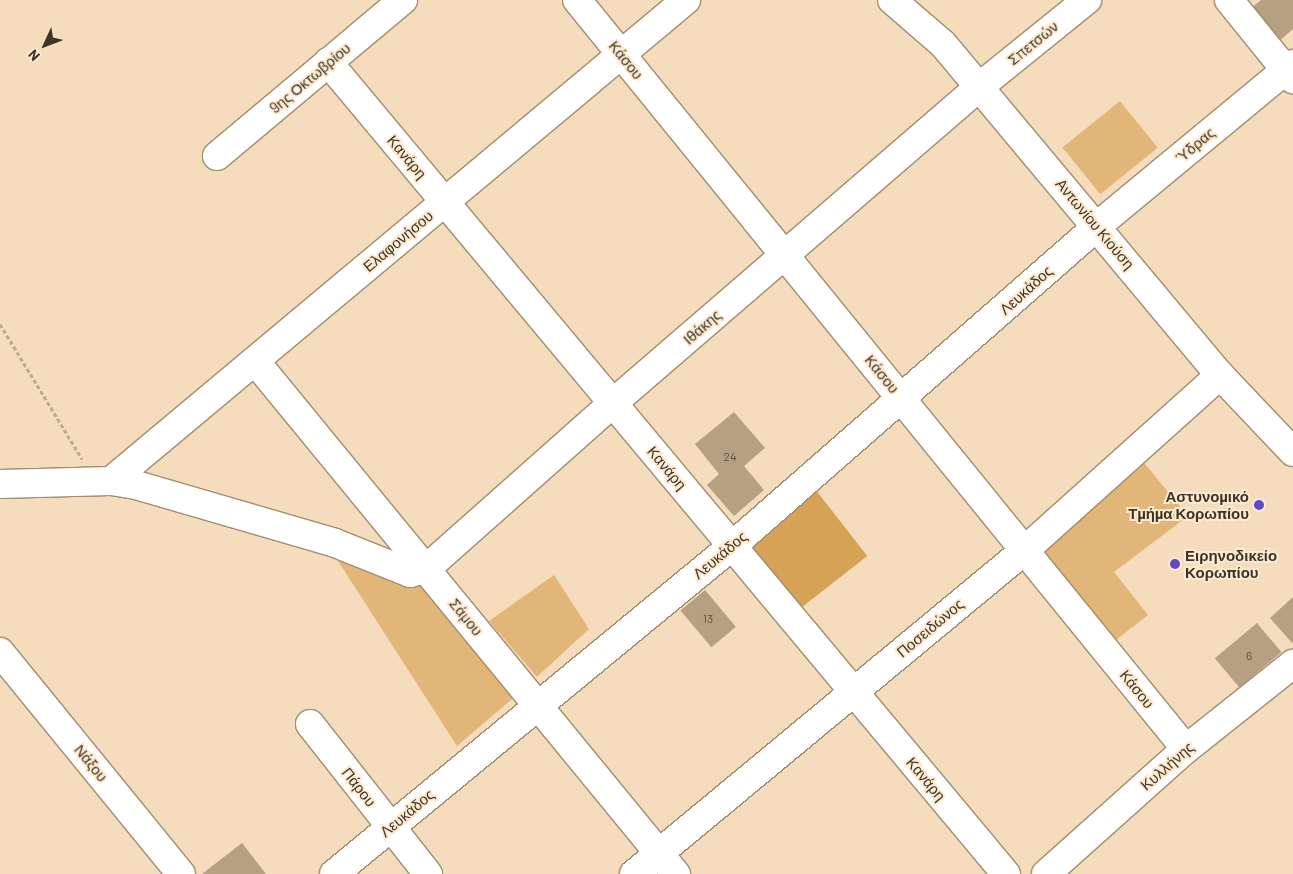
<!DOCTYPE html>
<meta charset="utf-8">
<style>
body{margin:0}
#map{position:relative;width:1293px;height:874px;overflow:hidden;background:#f4dcbc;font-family:Barlow,sans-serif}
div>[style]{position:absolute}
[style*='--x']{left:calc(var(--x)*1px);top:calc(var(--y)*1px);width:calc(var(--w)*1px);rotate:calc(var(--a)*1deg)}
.green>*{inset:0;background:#e2b678;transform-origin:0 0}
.forest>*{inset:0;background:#d5a256;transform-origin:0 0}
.building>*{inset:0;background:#b6a081;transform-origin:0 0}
.path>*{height:3px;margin-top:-1.5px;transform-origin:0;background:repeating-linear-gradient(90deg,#bda98f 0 4px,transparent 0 6.5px)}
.roads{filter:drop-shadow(1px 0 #a38d6f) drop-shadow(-1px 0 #a38d6f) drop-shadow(0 1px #a38d6f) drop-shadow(0 -1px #a38d6f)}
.minor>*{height:28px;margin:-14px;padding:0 14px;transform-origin:14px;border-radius:14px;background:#fff}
.dots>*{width:14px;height:14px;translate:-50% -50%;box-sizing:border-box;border:2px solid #fdead0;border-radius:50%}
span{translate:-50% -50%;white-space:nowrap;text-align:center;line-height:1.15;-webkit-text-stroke:4px #fdead0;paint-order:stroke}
.number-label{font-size:12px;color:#5c503e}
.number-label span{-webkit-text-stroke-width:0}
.street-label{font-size:15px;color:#3e3528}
.poi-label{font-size:15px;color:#3e3528;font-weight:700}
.right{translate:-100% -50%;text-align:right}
.left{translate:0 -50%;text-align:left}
.north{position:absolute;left:20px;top:20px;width:50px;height:50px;-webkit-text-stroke:4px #fdead0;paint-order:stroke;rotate:227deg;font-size:14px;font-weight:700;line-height:20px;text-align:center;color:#3e3528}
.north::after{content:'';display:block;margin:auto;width:18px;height:22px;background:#3e3528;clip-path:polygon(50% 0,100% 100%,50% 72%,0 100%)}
</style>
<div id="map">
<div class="green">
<i style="left:1120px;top:101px;width:60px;height:74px;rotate:51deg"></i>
<i style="clip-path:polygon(1140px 458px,1188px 516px,1114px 572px,1148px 615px,1116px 640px,1041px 547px)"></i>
<i style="clip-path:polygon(331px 550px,433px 591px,519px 693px,457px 746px)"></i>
<i style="clip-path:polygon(554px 575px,589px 629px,537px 677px,489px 621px)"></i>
</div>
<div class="forest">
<i style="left:815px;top:489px;width:85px;height:86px;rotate:52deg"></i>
</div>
<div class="building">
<i style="clip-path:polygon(1261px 0,1293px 0,1293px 29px,1277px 43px,1250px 9px)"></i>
<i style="clip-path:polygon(734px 412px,765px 448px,744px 466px,764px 490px,734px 516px,707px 485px,719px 474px,695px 444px)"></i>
<i style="left:705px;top:590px;width:48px;height:32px;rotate:50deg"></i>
<i style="clip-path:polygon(1293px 597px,1293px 642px,1292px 643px,1270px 618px)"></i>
<i style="left:1257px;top:623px;width:38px;height:55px;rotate:50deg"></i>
<i style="clip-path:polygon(242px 843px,266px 874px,202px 874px)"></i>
</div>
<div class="path">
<i style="--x:0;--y:324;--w:158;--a:58.7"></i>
</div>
<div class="roads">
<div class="minor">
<i style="--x:577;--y:0;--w:965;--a:50.89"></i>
<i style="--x:892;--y:0;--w:67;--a:40.8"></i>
<i style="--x:943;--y:44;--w:432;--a:50.1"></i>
<i style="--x:1220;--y:375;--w:106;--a:46.5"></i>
<i style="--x:1229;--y:0;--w:102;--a:51"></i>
<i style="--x:328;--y:62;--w:1058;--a:50.14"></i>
<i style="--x:217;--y:156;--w:243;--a:-40"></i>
<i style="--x:255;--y:361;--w:664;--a:50.63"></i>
<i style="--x:111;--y:481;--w:750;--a:-39.91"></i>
<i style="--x:0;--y:484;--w:111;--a:-1.5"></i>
<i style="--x:111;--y:481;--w:25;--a:9"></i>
<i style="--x:136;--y:485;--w:207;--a:16.2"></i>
<i style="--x:335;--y:543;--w:81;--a:21.8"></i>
<i style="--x:410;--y:573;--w:16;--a:-14"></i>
<i style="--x:426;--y:569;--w:250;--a:-41.6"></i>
<i style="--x:613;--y:403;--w:484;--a:-40.8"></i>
<i style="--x:979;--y:87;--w:139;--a:-38.9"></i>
<i style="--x:0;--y:652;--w:286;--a:50.8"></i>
<i style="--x:310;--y:724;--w:191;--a:51.8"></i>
<i style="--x:334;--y:874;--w:516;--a:-39.49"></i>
<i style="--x:732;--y:546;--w:485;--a:-41.2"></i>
<i style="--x:1097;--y:226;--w:254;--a:-39.6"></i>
<i style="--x:634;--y:874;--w:508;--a:-39.65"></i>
<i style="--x:1025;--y:550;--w:262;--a:-41.9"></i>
<i style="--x:1046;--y:874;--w:188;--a:-41.8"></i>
<i style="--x:1186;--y:749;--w:137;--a:-38.5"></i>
</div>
</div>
<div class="dots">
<i style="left:1259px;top:505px;background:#5f4bc4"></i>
<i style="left:1175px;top:564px;background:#5f4bc4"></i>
</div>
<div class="number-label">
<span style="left:730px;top:457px">24</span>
<span style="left:708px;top:619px">13</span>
<span style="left:1249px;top:656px">6</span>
</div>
<div class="street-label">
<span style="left:1033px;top:43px;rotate:-39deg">Σπετσών</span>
<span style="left:626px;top:60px;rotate:51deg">Κάσου</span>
<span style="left:310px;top:78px;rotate:-40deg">9ης Οκτωβρίου</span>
<span style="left:1195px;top:145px;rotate:-40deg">Ύδρας</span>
<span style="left:407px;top:157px;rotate:50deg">Κανάρη</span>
<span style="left:1095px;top:224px;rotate:50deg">Αντωνίου Κιούση</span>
<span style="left:398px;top:241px;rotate:-40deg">Ελαφονήσου</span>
<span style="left:1026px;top:290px;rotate:-42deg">Λευκάδος</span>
<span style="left:702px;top:327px;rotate:-41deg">Ιθάκης</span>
<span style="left:882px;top:374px;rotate:51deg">Κάσου</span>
<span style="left:667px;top:468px;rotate:50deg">Κανάρη</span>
<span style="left:720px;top:555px;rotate:-40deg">Λευκάδος</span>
<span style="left:466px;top:617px;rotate:51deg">Σάμου</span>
<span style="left:930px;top:628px;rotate:-40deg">Ποσειδώνος</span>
<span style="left:1137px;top:689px;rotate:51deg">Κάσου</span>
<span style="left:91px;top:763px;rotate:51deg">Νάξου</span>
<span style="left:1167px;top:766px;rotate:-41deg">Κυλλήνης</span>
<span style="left:926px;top:779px;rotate:50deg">Κανάρη</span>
<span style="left:359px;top:787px;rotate:52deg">Πάρου</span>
<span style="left:407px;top:813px;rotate:-40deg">Λευκάδος</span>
</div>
<div class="poi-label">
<span class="right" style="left:1249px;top:505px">Αστυνομικό<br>Τμήμα Κορωπίου</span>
<span class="left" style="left:1185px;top:564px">Ειρηνοδικείο<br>Κορωπίου</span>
</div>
<div class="north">N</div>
</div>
